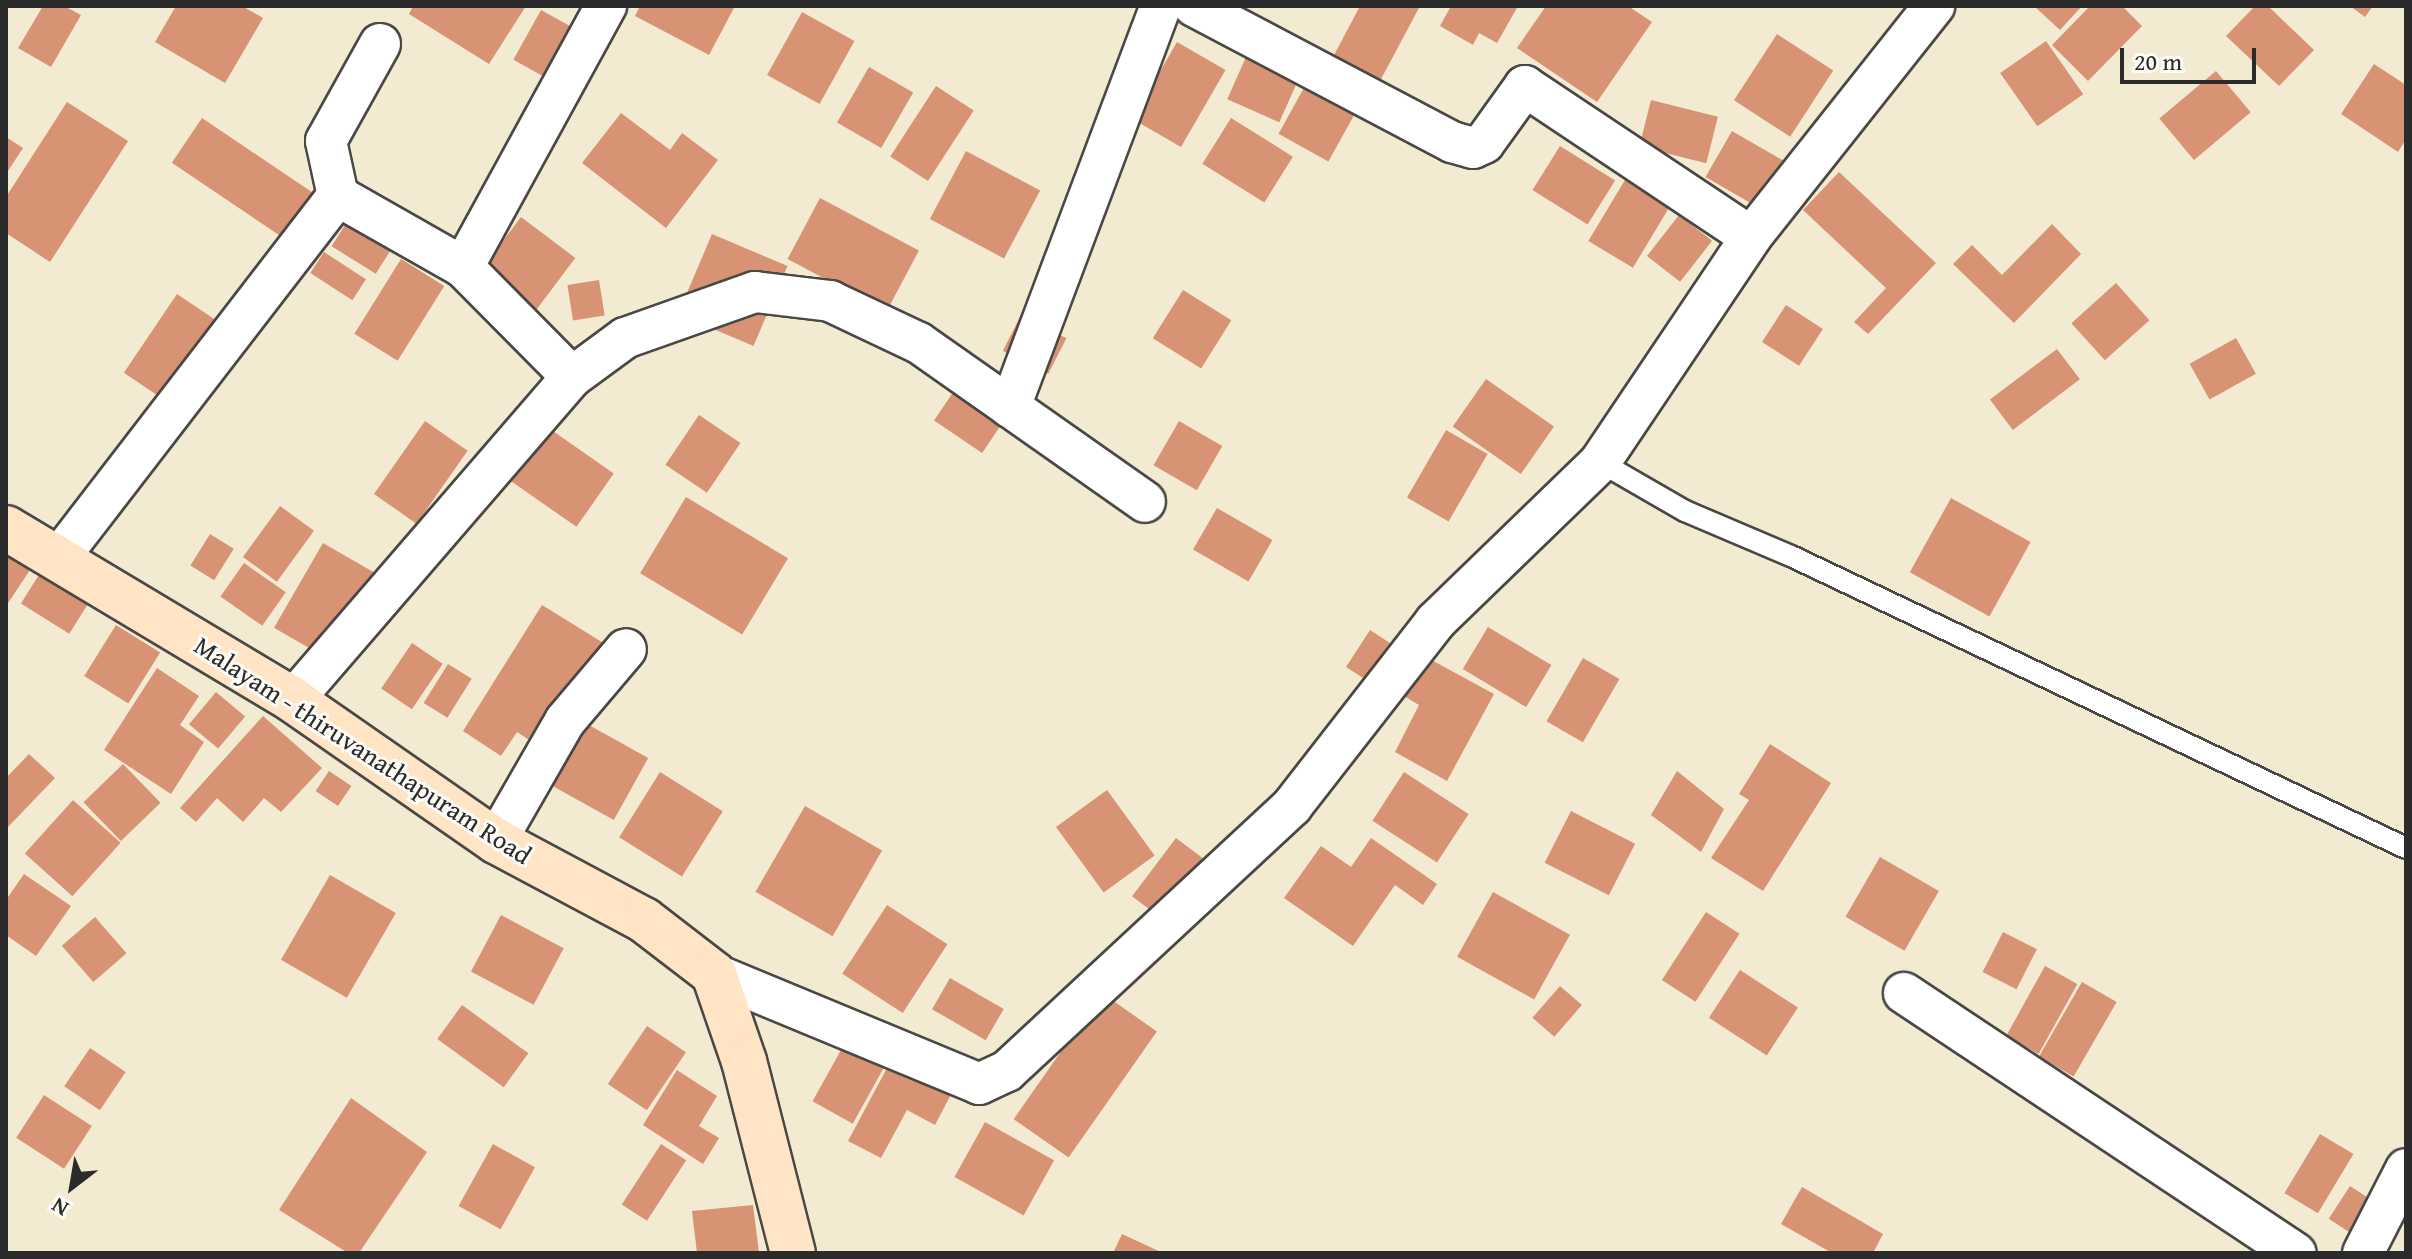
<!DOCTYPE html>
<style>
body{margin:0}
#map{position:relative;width:2412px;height:1259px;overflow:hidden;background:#f3ead2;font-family:"Gentium Book Plus",serif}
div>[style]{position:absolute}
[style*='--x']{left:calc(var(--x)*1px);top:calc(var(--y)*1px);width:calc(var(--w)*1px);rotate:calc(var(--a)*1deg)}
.building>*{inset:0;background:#d89274;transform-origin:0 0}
.roads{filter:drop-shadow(2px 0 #494844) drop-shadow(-2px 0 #494844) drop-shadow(0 2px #494844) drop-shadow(0 -2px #494844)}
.lane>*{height:20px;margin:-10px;padding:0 10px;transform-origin:10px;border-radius:10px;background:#fff}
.street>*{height:40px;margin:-20px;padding:0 20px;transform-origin:20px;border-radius:20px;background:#fff}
.secondary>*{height:44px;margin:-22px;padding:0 22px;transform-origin:22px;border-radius:22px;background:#ffe4c6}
span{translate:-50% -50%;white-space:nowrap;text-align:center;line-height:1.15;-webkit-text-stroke:6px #fdfcf7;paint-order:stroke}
.street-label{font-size:26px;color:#2b2b2b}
.frame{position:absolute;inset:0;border:8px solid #2b2b2b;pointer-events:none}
.north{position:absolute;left:32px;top:1147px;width:80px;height:80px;-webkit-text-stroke:6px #fdfcf7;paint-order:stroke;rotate:211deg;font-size:22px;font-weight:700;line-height:32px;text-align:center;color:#2b2b2b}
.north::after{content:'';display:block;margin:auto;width:28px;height:36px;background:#2b2b2b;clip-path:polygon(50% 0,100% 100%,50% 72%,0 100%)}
.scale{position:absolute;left:2120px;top:48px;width:136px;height:36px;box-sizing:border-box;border:4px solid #2b2b2b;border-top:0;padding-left:10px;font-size:24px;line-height:28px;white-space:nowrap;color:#2b2b2b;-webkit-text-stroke:6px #fdfcf7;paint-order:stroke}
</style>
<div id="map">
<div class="building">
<i style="clip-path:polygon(43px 6px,64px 6px,81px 15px,51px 67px,18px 48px)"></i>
<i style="clip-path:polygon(176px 6px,242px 6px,263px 18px,225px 83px,155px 42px)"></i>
<i style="clip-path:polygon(413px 6px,526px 6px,489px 64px,409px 14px)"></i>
<i style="clip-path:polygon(640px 6px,735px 6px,709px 55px,635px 16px)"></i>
<i style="clip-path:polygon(1360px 6px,1420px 6px,1380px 81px,1333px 57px)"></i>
<i style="clip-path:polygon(1451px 6px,1518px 6px,1497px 43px,1479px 33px,1473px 45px,1440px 26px)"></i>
<i style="clip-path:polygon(1546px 6px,1628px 6px,1652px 22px,1597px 102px,1517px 48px)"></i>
<i style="clip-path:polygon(2034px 6px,2082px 6px,2060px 30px)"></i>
<i style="clip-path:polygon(2090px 6px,2122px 6px,2142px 26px,2088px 81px,2052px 45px)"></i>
<i style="clip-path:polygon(2255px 6px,2268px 6px,2314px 50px,2279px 86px,2226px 36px)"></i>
<i style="clip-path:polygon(2350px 6px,2373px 6px,2365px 17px)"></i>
<i style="left:541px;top:10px;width:48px;height:57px;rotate:29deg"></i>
<i style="left:802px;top:12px;width:60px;height:72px;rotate:29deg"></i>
<i style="left:1777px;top:34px;width:67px;height:79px;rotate:33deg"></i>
<i style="left:2046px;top:41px;width:65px;height:56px;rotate:55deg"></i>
<i style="left:1177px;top:42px;width:56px;height:89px;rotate:30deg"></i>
<i style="left:1250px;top:48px;width:57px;height:56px;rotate:24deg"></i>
<i style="clip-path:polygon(2374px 64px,2406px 85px,2406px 139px,2398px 152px,2341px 114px)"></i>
<i style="left:869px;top:67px;width:51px;height:64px;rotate:30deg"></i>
<i style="left:2216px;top:71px;width:54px;height:74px;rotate:50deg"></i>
<i style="left:1310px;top:77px;width:57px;height:65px;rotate:29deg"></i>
<i style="left:936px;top:86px;width:45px;height:84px;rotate:33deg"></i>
<i style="left:1651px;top:100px;width:69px;height:48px;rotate:14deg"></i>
<i style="clip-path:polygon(67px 102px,128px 141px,50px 262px,6px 233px,6px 197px)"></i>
<i style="clip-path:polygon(621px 113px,670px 150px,682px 133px,718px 160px,666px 228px,582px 163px)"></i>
<i style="left:202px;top:118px;width:140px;height:54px;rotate:34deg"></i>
<i style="left:1231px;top:118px;width:73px;height:54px;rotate:32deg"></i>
<i style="left:1732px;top:131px;width:64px;height:53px;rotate:30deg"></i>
<i style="clip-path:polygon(6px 137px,23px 148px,6px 174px)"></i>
<i style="left:1560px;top:146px;width:65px;height:52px;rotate:32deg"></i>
<i style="left:966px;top:151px;width:84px;height:77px;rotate:28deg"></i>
<i style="clip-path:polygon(1839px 172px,1936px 263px,1868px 334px,1854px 322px,1886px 288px,1803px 210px)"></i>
<i style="left:1628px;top:175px;width:52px;height:77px;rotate:31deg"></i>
<i style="left:820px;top:198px;width:112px;height:69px;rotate:28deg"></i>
<i style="left:355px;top:209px;width:52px;height:44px;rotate:32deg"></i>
<i style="left:1679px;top:215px;width:42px;height:52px;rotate:38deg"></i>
<i style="left:521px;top:217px;width:68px;height:66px;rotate:37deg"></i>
<i style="clip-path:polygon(2052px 224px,2081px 254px,2014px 323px,1953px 264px,1972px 245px,2002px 275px)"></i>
<i style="left:712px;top:234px;width:82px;height:87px;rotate:23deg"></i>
<i style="left:324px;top:252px;width:50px;height:25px;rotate:33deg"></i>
<i style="left:401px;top:259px;width:51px;height:88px;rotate:32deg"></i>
<i style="left:599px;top:280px;width:36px;height:32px;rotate:81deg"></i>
<i style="left:2116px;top:283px;width:50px;height:60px;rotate:48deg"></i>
<i style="left:1183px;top:290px;width:57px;height:57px;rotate:32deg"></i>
<i style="left:177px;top:294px;width:47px;height:95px;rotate:34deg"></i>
<i style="left:1786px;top:305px;width:44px;height:44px;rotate:33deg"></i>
<i style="left:1021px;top:315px;width:51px;height:40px;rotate:27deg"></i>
<i style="left:2236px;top:338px;width:41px;height:53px;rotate:61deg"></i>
<i style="left:2057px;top:349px;width:38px;height:84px;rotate:53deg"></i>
<i style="left:962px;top:379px;width:58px;height:50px;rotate:34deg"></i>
<i style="left:1486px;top:379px;width:83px;height:58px;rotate:35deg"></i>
<i style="left:699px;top:415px;width:50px;height:60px;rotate:34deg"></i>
<i style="left:425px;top:421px;width:52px;height:89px;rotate:35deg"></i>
<i style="left:1179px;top:421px;width:50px;height:51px;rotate:30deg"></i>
<i style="left:540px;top:422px;width:90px;height:65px;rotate:35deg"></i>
<i style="left:1446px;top:430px;width:48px;height:78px;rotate:30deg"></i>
<i style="left:686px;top:497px;width:119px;height:89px;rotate:31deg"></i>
<i style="left:1951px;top:498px;width:91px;height:85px;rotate:29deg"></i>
<i style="left:280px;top:506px;width:42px;height:63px;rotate:36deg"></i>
<i style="left:1217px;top:508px;width:64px;height:48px;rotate:30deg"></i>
<i style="left:210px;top:534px;width:28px;height:37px;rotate:32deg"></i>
<i style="left:323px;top:543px;width:59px;height:98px;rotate:30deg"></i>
<i style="clip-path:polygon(6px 555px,30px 570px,6px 606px)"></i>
<i style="left:244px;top:563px;width:51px;height:41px;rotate:35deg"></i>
<i style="left:40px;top:573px;width:57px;height:36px;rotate:32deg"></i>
<i style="clip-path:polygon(542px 605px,605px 644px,540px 747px,517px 732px,501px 756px,463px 731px)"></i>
<i style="left:116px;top:625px;width:52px;height:60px;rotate:32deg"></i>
<i style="left:1488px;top:627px;width:74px;height:49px;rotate:31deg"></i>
<i style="left:1370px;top:630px;width:37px;height:44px;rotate:33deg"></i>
<i style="left:412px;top:643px;width:37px;height:55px;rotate:34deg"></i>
<i style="clip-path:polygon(1413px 650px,1494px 694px,1447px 781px,1395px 752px,1419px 705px,1392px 689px)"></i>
<i style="left:1583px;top:658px;width:42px;height:73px;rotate:30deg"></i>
<i style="left:448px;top:664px;width:28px;height:46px;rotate:32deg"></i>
<i style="clip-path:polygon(157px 668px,199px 696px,180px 725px,204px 742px,171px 794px,104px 750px)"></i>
<i style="left:216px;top:692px;width:38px;height:42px;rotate:40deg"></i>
<i style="clip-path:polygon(263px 716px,322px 768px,281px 812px,264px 798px,243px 822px,217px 798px,196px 822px,180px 808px)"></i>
<i style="left:587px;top:724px;width:70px;height:71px;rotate:29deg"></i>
<i style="clip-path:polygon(1770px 744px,1831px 783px,1763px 891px,1711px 858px,1749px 800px,1739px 794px)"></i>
<i style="clip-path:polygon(29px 754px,55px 778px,8px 827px,6px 778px)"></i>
<i style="left:123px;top:764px;width:54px;height:55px;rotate:46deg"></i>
<i style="left:329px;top:771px;width:27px;height:24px;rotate:34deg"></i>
<i style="clip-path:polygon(1677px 771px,1724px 809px,1701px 852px,1651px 815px)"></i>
<i style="left:660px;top:772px;width:74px;height:77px;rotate:32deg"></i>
<i style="left:1404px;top:772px;width:77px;height:58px;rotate:33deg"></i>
<i style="left:1107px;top:790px;width:81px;height:63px;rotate:54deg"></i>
<i style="left:73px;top:800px;width:64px;height:72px;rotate:42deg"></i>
<i style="left:805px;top:806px;width:89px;height:99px;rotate:30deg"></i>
<i style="left:1571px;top:811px;width:72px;height:58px;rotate:27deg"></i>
<i style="left:1176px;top:838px;width:34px;height:73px;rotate:37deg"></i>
<i style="clip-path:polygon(1371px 838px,1437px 884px,1423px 905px,1395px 885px,1353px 946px,1284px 898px,1321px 846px,1351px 867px)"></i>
<i style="left:1880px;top:857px;width:68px;height:69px;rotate:30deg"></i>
<i style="clip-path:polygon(24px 874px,71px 906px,36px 956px,6px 935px,6px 900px)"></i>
<i style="left:330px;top:875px;width:76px;height:98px;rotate:30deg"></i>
<i style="left:1493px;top:892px;width:88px;height:74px;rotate:29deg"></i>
<i style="left:887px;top:905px;width:72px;height:82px;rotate:33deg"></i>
<i style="left:1706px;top:912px;width:40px;height:81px;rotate:33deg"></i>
<i style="left:501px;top:915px;width:71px;height:64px;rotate:28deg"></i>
<i style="left:95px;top:917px;width:48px;height:44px;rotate:49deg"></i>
<i style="left:2003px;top:932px;width:38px;height:45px;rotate:27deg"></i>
<i style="left:2045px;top:966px;width:37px;height:80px;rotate:29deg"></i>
<i style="left:1740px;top:970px;width:69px;height:57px;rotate:33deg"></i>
<i style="left:950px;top:978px;width:62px;height:36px;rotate:30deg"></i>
<i style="left:2082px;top:982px;width:40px;height:86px;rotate:30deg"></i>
<i style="left:1560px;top:986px;width:29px;height:42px;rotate:41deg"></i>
<i style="left:1102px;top:993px;width:67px;height:154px;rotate:35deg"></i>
<i style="left:462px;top:1005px;width:82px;height:42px;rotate:36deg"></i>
<i style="left:647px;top:1026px;width:47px;height:70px;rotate:34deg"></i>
<i style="left:846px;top:1041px;width:46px;height:69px;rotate:29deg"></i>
<i style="left:90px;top:1048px;width:43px;height:46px;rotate:34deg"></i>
<i style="clip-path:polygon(894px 1055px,955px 1087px,935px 1125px,907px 1110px,881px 1158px,848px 1141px)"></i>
<i style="clip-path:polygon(677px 1070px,717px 1096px,699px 1126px,719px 1138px,703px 1164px,643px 1125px)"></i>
<i style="left:44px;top:1095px;width:57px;height:51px;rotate:33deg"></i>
<i style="clip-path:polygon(351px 1098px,427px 1152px,359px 1253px,348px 1253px,279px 1210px)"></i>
<i style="left:985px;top:1122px;width:79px;height:63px;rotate:29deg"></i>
<i style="left:2320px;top:1134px;width:39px;height:69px;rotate:31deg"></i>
<i style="left:493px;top:1144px;width:48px;height:71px;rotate:29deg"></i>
<i style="left:661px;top:1144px;width:30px;height:72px;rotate:33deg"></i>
<i style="left:2350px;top:1186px;width:38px;height:39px;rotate:33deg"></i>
<i style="clip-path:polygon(1802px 1187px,1883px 1234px,1873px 1253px,1832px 1253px,1781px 1224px)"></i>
<i style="clip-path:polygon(753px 1205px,759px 1253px,697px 1253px,692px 1211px)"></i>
<i style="clip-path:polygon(1122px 1234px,1163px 1253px,1113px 1253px)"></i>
</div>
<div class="roads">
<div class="lane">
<i style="--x:1600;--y:462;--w:98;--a:30"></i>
<i style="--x:1685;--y:511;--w:115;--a:23"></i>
<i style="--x:1791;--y:556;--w:681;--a:25.4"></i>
</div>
<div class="street">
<i style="--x:380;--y:44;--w:111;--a:119.1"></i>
<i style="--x:326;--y:141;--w:56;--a:77.7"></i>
<i style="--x:338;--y:196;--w:144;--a:29.6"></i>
<i style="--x:1751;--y:237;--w:295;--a:-51.6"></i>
<i style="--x:572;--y:377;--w:66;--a:-36.3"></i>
<i style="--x:625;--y:338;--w:138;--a:-19.5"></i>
<i style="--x:755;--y:292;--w:76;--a:6.8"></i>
<i style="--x:830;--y:301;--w:98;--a:25.3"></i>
<i style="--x:919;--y:343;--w:276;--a:35.1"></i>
<i style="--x:1010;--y:407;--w:428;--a:-69.4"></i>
<i style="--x:58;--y:559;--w:458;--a:-52.4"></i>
<i style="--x:293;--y:700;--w:427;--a:-49.2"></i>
<i style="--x:572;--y:377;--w:155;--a:-134.7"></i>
<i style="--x:463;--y:267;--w:298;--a:-61.3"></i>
<i style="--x:496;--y:841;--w:138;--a:-60.1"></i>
<i style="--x:565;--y:721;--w:94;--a:-49.7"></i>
<i style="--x:714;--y:974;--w:287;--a:22.5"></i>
<i style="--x:979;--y:1084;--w:31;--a:-25"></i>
<i style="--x:1007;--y:1071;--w:389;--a:-42.9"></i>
<i style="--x:1292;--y:806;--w:233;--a:-52.1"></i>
<i style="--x:1435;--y:622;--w:230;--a:-44.1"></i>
<i style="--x:1600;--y:462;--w:271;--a:-56.1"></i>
<i style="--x:1751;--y:237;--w:272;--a:-146.3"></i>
<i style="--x:1525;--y:86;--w:70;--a:125.7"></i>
<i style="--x:1484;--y:143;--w:12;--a:156"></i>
<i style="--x:1473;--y:148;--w:22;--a:-164"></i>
<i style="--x:1452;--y:142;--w:292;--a:-152.2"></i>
<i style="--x:1904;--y:993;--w:470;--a:33.6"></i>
<i style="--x:2363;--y:1253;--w:94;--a:-62.9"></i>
</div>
<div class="secondary">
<i style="--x:6;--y:528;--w:335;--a:30.9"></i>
<i style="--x:293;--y:700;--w:247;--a:34.8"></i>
<i style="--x:496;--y:841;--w:168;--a:28.1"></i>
<i style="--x:644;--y:920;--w:88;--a:37.6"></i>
<i style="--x:714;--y:974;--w:92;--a:71"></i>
<i style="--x:744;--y:1061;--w:198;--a:75.7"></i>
</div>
</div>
<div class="street-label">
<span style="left:363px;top:750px;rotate:33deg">Malayam - thiruvanathapuram Road</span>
</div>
<div class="frame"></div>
<div class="north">N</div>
<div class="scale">20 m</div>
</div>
